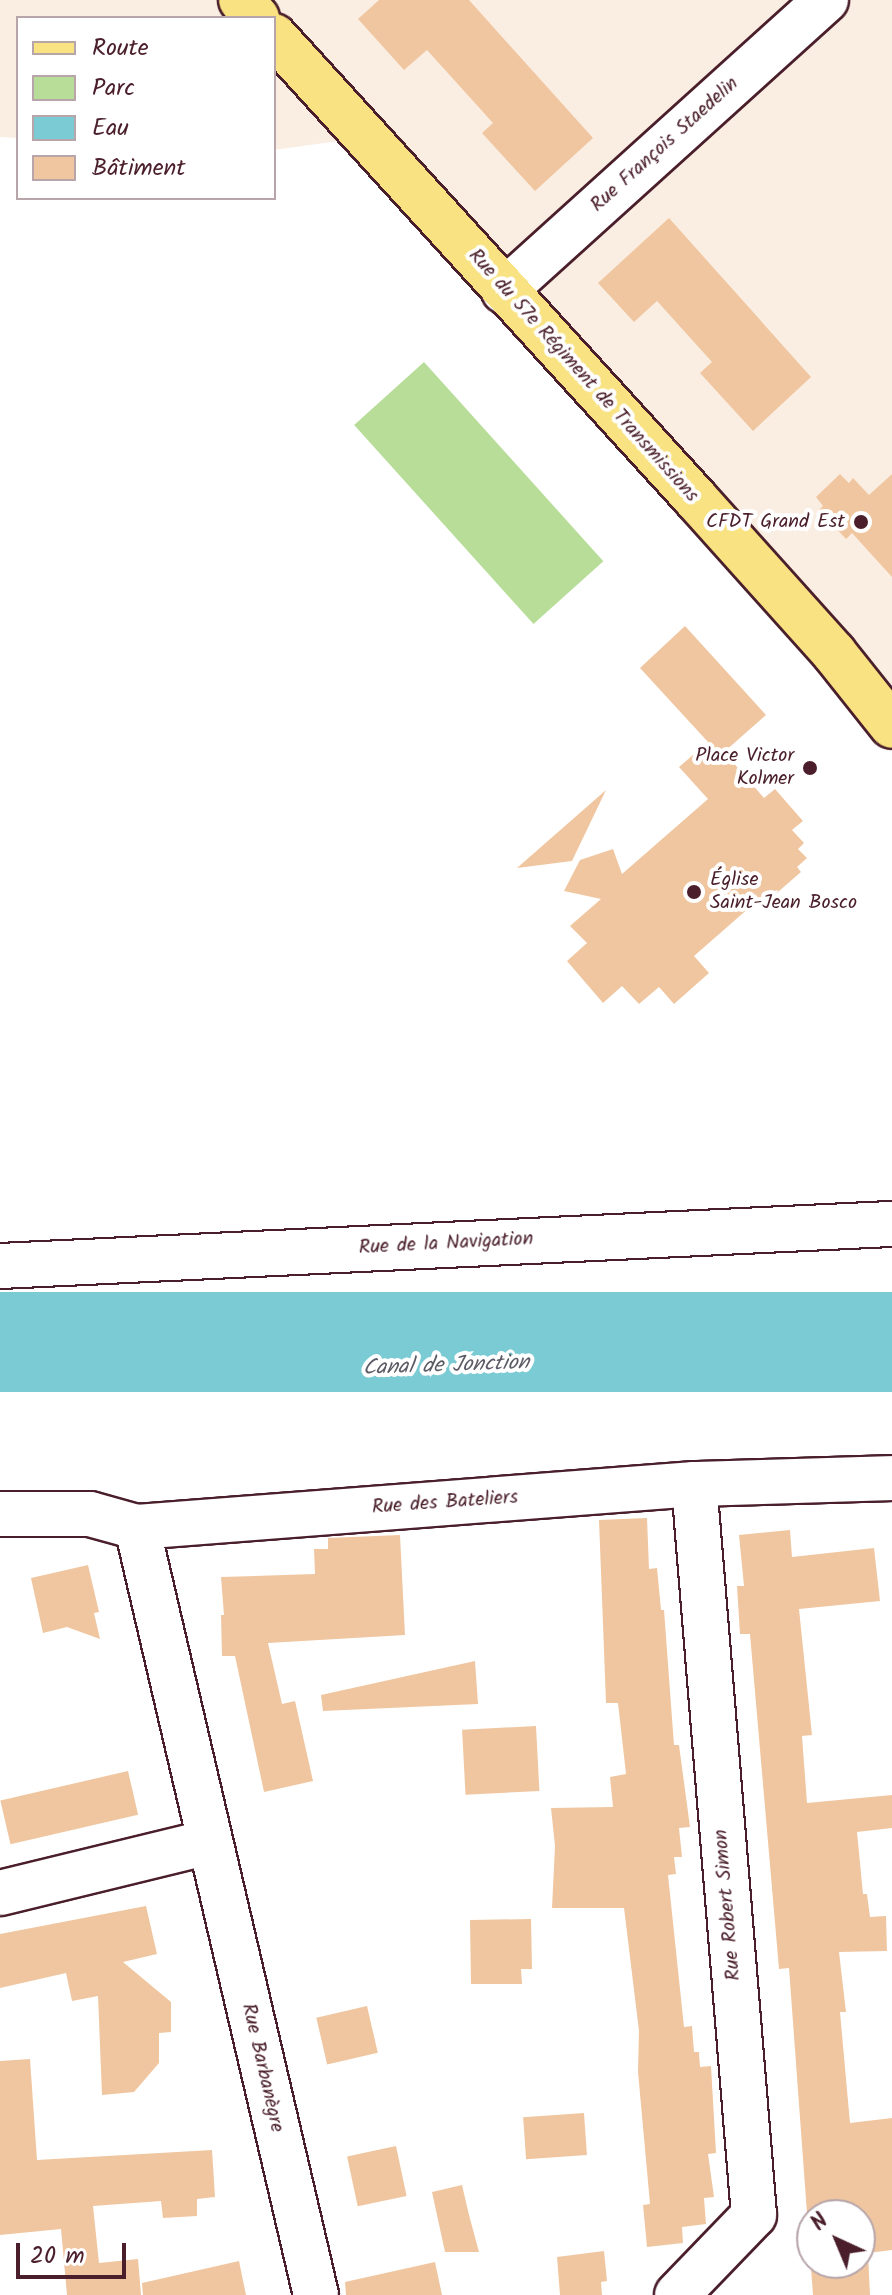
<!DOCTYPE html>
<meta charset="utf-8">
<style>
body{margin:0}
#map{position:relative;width:892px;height:2295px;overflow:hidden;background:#fff;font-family:Kalam,sans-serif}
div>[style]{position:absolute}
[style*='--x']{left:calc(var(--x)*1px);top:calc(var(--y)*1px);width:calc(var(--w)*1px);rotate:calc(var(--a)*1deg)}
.built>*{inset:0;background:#faeee2}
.green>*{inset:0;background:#b7dd98;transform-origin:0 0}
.water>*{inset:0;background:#7bcbd4;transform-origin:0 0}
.building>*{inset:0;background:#f0c6a0;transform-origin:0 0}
.roads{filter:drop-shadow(2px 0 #4a1f2b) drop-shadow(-2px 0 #4a1f2b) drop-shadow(0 2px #4a1f2b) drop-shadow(0 -2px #4a1f2b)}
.minor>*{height:44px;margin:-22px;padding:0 22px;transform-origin:22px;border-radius:22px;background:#fff}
.major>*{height:44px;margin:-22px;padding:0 22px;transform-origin:22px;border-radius:22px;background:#f8e281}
.dots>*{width:22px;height:22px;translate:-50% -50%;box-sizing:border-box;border:4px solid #fff;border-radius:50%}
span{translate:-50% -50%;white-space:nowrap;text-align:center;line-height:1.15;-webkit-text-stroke:8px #fff;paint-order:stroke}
.street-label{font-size:20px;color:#4a1f2b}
.poi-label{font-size:20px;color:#4a1f2b}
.right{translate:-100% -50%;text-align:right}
.left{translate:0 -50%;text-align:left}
.water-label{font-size:22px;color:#5b5b66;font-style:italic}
.legend{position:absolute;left:16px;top:16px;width:260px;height:184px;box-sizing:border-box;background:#fff;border:2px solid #b7a5aa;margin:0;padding:10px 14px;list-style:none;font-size:24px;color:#4a1f2b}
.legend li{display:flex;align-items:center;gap:16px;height:40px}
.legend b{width:40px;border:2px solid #b7a5aa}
.north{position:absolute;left:796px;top:2199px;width:80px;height:80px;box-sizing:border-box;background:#fff;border:2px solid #b7a5aa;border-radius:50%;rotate:316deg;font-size:22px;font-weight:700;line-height:32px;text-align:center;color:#4a1f2b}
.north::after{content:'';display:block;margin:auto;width:28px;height:36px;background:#4a1f2b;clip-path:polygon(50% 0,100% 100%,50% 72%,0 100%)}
.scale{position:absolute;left:16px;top:2243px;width:110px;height:36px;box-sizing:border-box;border:4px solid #4a1f2b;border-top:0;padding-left:10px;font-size:24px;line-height:28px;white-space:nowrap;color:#4a1f2b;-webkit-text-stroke:6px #fff;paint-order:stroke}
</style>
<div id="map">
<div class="built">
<i style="clip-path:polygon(0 0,892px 0,892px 687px,886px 692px,382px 135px,274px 150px,274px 18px,18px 18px,18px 138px,0 137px)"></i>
</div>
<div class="green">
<i style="left:424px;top:362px;width:268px;height:94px;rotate:48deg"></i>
</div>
<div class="water">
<i style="left:892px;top:1292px;width:100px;height:893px;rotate:90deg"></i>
</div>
<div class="building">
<i style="clip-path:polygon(379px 0,469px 0,593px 138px,535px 191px,482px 133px,493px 123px,427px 50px,404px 70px,358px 19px)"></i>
<i style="clip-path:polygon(669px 218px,811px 377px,753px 431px,700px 373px,712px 362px,657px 301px,634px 322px,598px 283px)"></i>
<i style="clip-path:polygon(840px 474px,849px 483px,853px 478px,869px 495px,892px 474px,892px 577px,852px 533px,846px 539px,819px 510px,823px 506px,816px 497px)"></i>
<i style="clip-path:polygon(685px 626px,766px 715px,724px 752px,764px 798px,775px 789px,803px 821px,792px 830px,804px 843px,798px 849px,807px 858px,797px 867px,801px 872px,771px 898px,766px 893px,694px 956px,709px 973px,674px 1004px,659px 987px,639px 1004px,622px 986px,603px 1003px,567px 961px,587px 943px,570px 926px,601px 899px,564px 891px,580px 860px,613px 849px,622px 874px,708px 799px,679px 767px,708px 742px,640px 668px)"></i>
<i style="clip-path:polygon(606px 790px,572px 861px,517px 868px)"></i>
<i style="clip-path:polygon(647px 1518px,649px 1569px,657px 1568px,661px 1610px,664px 1610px,674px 1745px,679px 1745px,690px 1827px,679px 1828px,682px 1857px,674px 1857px,676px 1874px,668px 1875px,684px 2027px,692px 2026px,694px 2052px,699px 2052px,700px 2067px,711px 2066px,716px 2153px,708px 2154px,714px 2197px,704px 2198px,706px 2224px,682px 2227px,683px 2243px,647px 2247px,643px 2205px,650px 2204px,638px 2072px,639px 2031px,624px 1908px,552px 1908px,555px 1846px,551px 1808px,613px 1807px,610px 1777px,626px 1774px,618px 1703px,606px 1703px,599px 1520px)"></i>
<i style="clip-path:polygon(evenodd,790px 1530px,792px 1557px,874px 1548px,880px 1601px,799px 1609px,812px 1735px,802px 1736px,807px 1803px,892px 1795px,892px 1828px,857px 1832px,863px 1894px,867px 1894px,870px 1917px,886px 1916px,887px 1951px,839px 1952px,846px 2012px,840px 2012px,850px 2123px,892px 2118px,892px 2250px,868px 2253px,870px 2295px,813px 2295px,789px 1968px,779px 1969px,750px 1634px,740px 1634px,737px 1586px,744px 1586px,739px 1535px,790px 1530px,812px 2215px,860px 2215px,860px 2263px,812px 2263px,812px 2215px)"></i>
<i style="clip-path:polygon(400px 1535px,405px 1635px,268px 1643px,282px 1704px,295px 1701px,313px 1781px,264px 1792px,235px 1656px,222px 1656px,221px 1615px,224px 1615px,221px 1577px,315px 1574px,314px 1549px,328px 1549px,328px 1538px)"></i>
<i style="clip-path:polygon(88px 1565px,99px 1612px,94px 1613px,100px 1639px,67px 1627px,43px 1633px,31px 1578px)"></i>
<i style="clip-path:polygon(475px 1661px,478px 1704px,323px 1711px,321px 1695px)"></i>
<i style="left:536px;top:1726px;width:65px;height:74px;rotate:87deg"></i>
<i style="left:128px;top:1771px;width:45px;height:131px;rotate:77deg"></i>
<i style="clip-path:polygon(146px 1906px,157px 1954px,123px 1962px,171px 2002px,171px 2032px,159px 2033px,159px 2063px,134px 2092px,102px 2095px,98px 1996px,72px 2001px,66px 1973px,0 1988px,0 1934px)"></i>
<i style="clip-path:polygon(531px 1919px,532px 1969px,521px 1969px,522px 1984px,471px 1984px,470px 1920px)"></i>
<i style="left:367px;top:2006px;width:48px;height:52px;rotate:77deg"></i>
<i style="clip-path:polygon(30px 2059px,37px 2160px,212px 2150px,215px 2197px,197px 2199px,197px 2216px,163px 2218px,161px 2201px,93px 2206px,99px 2263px,138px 2259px,141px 2295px,67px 2295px,61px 2229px,0 2235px,0 2061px)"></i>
<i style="left:584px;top:2113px;width:42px;height:61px;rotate:86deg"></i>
<i style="left:396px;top:2146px;width:51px;height:50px;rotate:78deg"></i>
<i style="clip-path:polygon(462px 2185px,469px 2215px,479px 2252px,445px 2252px,432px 2192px)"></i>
<i style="clip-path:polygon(604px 2251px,607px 2281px,601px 2282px,602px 2295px,560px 2295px,557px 2257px)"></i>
<i style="clip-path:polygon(239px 2261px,246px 2295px,143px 2295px,142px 2283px)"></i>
<i style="clip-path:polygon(435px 2262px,442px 2295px,346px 2295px,345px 2282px)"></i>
</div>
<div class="roads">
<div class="minor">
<i style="--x:504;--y:291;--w:434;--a:-42.1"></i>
<i style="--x:0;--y:1266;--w:893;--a:-2.7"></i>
<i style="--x:0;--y:1514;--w:90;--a:0"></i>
<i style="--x:90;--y:1514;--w:49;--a:15.5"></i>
<i style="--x:137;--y:1527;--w:559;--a:-4.41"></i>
<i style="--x:694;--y:1484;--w:198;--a:-1.7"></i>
<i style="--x:137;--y:1527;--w:789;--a:76.88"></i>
<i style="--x:0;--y:1893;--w:215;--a:-13.7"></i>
<i style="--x:677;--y:2295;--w:111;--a:-46.1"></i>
<i style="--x:754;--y:2215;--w:733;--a:-94.69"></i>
</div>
<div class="major">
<i style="--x:241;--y:0;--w:24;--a:48"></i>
<i style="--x:274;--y:36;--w:626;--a:47.65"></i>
<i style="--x:696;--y:499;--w:207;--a:48.1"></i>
<i style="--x:834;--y:653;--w:93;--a:51.5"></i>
</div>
</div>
<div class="dots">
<i style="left:861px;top:522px;background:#4a1f2b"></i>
<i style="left:810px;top:768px;background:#4a1f2b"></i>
<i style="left:694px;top:892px;background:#4a1f2b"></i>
</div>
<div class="street-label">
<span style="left:665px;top:145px;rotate:-42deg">Rue François Staedelin</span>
<span style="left:583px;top:376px;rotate:48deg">Rue du 57e Régiment de Transmissions</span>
<span style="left:446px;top:1244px;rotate:-3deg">Rue de la Navigation</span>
<span style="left:445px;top:1503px;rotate:-4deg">Rue des Bateliers</span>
<span style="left:728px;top:1905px;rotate:-95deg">Rue Robert Simon</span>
<span style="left:262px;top:2068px;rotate:77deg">Rue Barbanègre</span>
</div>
<div class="poi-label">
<span class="right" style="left:845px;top:522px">CFDT Grand Est</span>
<span class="right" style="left:794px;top:768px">Place Victor<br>Kolmer</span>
<span class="left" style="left:710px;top:892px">Église<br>Saint-Jean Bosco</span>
</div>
<div class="water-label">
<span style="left:446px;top:1366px;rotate:-2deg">Canal de Jonction</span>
</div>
<ul class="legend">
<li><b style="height:10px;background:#f8e281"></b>Route</li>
<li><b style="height:22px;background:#b7dd98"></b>Parc</li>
<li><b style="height:22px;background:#7bcbd4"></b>Eau</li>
<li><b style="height:22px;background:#f0c6a0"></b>Bâtiment</li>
</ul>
<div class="north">N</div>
<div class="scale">20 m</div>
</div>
